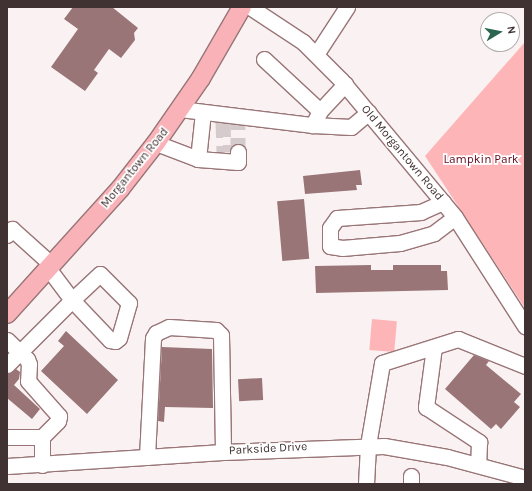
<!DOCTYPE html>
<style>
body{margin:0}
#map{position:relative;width:532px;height:491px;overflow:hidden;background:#faf2f2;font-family:Karla,sans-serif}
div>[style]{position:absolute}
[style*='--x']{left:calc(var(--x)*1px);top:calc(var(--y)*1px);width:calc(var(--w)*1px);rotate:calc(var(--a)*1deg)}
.green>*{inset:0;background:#feb5b8;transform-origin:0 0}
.building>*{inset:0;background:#997577;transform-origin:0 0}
.minor-tunnel>*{height:15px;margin-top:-7.5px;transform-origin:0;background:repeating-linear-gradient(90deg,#d5cbcc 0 15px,transparent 0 23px)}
.roads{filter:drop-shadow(1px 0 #997577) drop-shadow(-1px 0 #997577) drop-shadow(0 1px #997577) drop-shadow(0 -1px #997577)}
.minor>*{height:15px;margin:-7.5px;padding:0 7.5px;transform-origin:7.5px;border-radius:7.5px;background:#fff}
.major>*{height:18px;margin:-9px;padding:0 9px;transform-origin:9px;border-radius:9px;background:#f8b2b8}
span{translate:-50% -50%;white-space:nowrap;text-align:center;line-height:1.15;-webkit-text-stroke:3.5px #fff;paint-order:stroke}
.street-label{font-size:12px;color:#403132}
.park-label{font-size:12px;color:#61091d}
.frame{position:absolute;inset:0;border:8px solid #403132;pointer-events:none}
.north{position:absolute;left:480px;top:12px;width:40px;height:40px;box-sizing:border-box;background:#fff;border:1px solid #b3adad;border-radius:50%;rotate:80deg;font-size:11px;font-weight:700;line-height:16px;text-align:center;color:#403132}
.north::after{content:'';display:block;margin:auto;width:14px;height:18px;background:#2b664f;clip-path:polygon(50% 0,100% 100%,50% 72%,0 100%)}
</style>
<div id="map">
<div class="green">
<i style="clip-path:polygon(525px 42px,525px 308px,425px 156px)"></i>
<i style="left:372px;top:319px;width:25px;height:31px;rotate:5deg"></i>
</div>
<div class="building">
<i style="clip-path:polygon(73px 7px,112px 7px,138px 28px,134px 33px,135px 40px,121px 58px,109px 49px,94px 70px,98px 73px,85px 91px,51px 67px,78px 29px,64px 19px)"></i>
<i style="clip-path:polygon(360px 170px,362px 185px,356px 185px,357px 190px,305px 194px,303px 176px)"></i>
<i style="left:304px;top:199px;width:60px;height:27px;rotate:85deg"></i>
<i style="clip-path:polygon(371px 265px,371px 270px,393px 270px,393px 265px,441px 265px,441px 271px,447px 271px,448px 290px,316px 293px,315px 266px)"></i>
<i style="clip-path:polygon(66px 331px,118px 380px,87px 414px,41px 371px,64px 346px,58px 341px)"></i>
<i style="clip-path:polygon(162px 347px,212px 349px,213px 408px,165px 407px,164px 422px,158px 421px)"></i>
<i style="clip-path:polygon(474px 355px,489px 361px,486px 365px,521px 394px,514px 402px,520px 407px,501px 429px,496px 424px,491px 429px,445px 389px)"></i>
<i style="clip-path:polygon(16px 369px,20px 372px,19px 379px,14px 385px,40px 409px,32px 419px,7px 398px,7px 374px)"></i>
<i style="left:262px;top:378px;width:22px;height:24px;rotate:87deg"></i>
</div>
<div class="minor-tunnel">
<i style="--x:223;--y:122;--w:30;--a:88"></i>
<i style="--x:238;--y:152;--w:31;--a:-90"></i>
</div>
<div class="roads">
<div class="minor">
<i style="--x:250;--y:7;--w:64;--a:33.4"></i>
<i style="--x:303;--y:42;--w:54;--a:45"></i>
<i style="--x:341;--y:80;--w:178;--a:50.2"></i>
<i style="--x:455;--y:217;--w:130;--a:57.3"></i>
<i style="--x:317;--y:53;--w:55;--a:-56.9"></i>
<i style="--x:264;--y:59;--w:76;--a:42.9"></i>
<i style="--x:320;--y:111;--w:16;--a:117"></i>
<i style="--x:180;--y:109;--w:134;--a:6.9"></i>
<i style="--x:313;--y:125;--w:38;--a:3"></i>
<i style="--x:351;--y:127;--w:23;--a:-40"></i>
<i style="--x:320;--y:111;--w:37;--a:-47"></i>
<i style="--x:156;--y:143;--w:45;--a:20.9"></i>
<i style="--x:198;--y:159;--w:40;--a:4.3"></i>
<i style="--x:238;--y:162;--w:10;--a:-90"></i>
<i style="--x:198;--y:159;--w:47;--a:-83.9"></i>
<i style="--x:443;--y:202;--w:24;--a:156"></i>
<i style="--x:421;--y:212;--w:84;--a:175.9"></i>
<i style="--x:337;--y:218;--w:12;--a:125"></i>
<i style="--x:330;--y:228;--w:18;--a:90"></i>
<i style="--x:330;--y:246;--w:12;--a:9"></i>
<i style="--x:342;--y:248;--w:58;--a:-4.9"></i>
<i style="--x:400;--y:243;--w:35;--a:-16"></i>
<i style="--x:434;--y:233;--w:26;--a:-37"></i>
<i style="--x:7;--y:235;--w:8;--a:-50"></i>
<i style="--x:12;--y:229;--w:54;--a:42"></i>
<i style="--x:100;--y:274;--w:41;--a:45"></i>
<i style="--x:129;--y:303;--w:36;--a:106"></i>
<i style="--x:119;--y:338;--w:5;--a:143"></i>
<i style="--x:115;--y:341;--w:5;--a:-169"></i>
<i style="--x:110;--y:340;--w:55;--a:-133.5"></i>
<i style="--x:72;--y:300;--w:38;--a:-43"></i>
<i style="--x:7;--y:340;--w:28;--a:44"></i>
<i style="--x:27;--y:359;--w:5;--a:68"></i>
<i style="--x:29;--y:364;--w:17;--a:93"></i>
<i style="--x:28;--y:381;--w:47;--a:48.5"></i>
<i style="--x:59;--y:416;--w:5;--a:101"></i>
<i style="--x:58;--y:421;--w:23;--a:135"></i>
<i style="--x:42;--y:437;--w:35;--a:180"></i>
<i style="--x:434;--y:347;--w:61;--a:97.6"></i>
<i style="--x:426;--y:407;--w:64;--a:33.4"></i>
<i style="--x:479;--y:442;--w:23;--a:92"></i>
<i style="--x:7;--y:365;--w:92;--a:-45"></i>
<i style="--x:72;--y:300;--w:39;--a:-127"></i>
<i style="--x:147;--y:457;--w:119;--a:-87.1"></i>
<i style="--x:153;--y:338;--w:6;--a:-59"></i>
<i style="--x:156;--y:333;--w:14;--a:-25"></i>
<i style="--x:169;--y:327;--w:47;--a:3.7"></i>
<i style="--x:216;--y:330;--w:7;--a:45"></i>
<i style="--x:221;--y:335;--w:117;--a:89"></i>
<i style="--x:42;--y:465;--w:28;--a:-90"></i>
<i style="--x:7;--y:466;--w:216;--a:-3.7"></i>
<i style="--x:223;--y:452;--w:161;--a:-2.1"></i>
<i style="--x:384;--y:446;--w:64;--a:9.9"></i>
<i style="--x:447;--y:457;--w:81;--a:15.1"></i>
<i style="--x:366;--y:484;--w:39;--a:-87"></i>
<i style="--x:368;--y:445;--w:83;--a:-80.3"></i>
<i style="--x:382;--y:363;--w:80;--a:-17.5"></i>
<i style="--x:458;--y:339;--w:72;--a:21.9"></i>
<i style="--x:411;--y:484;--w:8;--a:-90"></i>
</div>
<div class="major">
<i style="--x:7;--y:314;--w:169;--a:-47.9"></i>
<i style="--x:120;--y:189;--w:58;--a:-52"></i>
<i style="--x:156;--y:143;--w:79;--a:-55.3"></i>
<i style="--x:201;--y:78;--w:82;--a:-60"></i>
</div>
</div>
<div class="street-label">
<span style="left:402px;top:153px;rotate:50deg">Old Morgantown Road</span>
<span style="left:135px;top:168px;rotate:-51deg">Morgantown Road</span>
<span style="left:268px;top:449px;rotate:-3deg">Parkside Drive</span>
</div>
<div class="park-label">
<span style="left:481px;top:160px">Lampkin Park</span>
</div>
<div class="frame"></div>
<div class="north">N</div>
</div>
